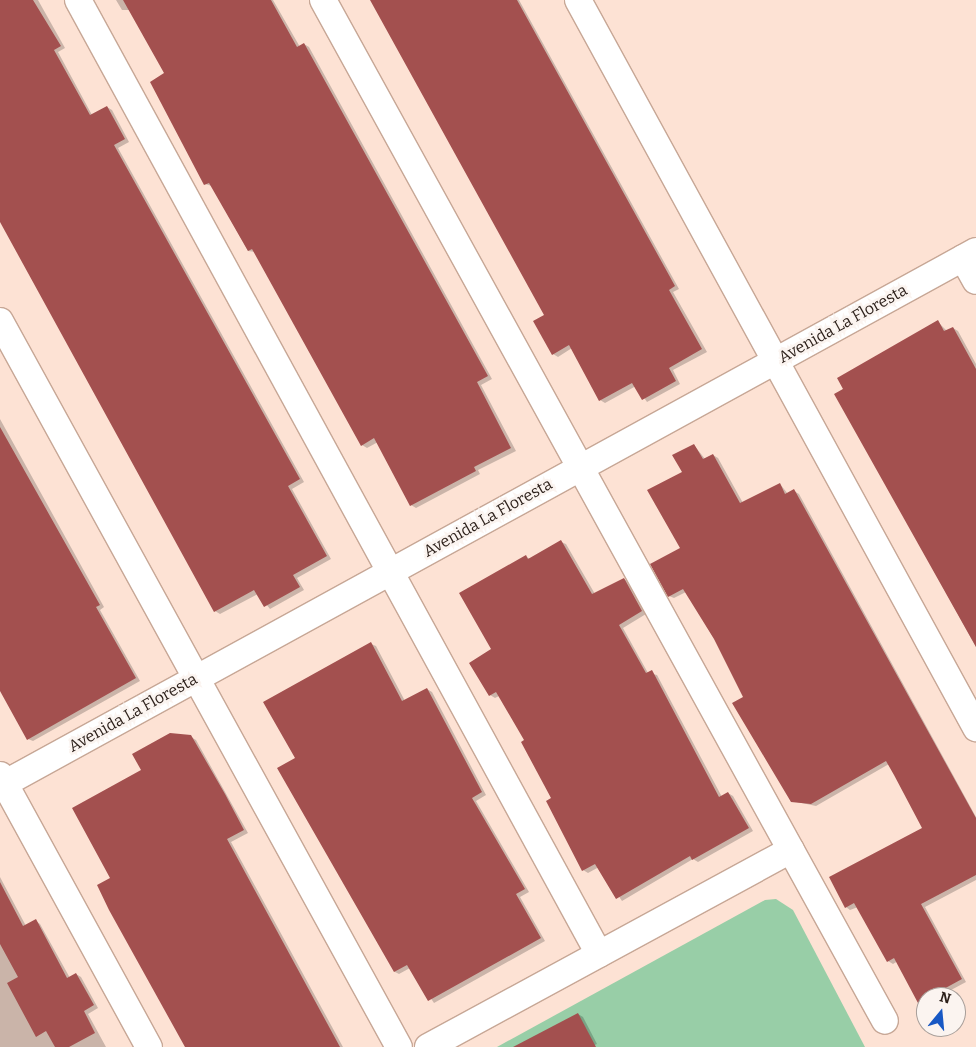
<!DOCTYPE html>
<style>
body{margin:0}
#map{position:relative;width:976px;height:1047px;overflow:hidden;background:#fde2d4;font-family:Bitter,serif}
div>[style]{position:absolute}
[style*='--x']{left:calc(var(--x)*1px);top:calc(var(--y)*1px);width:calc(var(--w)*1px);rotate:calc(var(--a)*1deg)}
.green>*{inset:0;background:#98cea7}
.shadow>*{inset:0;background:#0003}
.building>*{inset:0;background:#a3504f}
.roads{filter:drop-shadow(1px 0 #c7a796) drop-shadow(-1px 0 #c7a796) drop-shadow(0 1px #c7a796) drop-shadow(0 -1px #c7a796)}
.street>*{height:26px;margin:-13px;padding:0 13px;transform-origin:13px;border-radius:13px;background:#fff}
span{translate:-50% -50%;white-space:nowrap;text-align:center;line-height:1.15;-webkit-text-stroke:5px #fbf4f0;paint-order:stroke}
.street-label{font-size:16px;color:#2b1f19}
.north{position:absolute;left:916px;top:987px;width:50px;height:50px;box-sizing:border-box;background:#fbf4f0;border:1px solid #a89f9a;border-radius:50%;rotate:17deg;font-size:14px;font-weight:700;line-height:20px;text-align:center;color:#2b1f19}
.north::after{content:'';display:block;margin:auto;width:18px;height:22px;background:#1858c4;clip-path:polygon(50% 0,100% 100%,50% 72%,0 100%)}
</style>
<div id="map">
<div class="green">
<i style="clip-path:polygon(776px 899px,793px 910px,865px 1047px,497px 1047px,765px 900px)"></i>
</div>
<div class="shadow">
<i style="clip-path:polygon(0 0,38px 0,65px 48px,58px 52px,92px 115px,107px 107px,112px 110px,129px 142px,118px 148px,304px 482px,292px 489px,331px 559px,297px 578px,304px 590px,270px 609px,258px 594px,220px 614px,215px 611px,0 220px)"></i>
<i style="clip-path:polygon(116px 0,273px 0,300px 47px,304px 44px,309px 47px,492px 379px,481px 385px,516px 451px,478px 470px,480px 474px,416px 508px,411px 505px,378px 442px,367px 448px,362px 445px,255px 252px,248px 251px,212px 186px,205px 184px,166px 74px,130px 10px,122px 10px)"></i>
<i style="clip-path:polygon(371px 0,519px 0,679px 289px,673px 292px,707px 352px,673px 370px,680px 384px,647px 402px,636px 386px,605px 403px,600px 400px,572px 348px,558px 357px,553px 354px,546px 315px)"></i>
<i style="clip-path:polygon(938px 322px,947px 331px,953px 328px,958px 331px,976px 364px,976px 647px,836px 394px)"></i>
<i style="clip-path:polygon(0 419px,104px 607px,100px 610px,140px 681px,33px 741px,28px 739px,0 689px)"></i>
<i style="clip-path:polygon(694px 445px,705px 459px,713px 455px,718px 458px,743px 503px,780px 484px,788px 494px,794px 491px,799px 494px,976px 817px,976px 880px,925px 907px,966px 982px,938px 997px,926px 997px,924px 1004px,919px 1002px,898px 961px,893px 964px,888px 961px,858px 907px,850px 910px,846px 907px,924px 829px,889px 764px,816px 806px,792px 801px,727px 660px,686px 592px,674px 598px,669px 596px,681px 548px,683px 472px)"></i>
<i style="clip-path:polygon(561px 542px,566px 544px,595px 594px,624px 579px,629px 582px,646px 614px,623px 628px,648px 673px,657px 675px,722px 797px,728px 793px,733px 796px,753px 831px,698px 862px,693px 859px,622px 901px,599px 867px,588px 873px,583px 870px,526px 741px,499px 696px,495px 698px,490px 695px,493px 650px,526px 557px,531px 559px)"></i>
<i style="clip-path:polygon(371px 644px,376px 646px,405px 701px,427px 689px,432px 692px,486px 795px,476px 801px,529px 892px,520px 897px,545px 941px,434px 1003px,410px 968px,399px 974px,395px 972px,297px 758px)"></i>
<i style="clip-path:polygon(191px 737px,196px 740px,248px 833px,231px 842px,343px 1047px,187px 1047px,112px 878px,142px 771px)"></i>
<i style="clip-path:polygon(0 877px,26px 926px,36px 921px,40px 924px,70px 978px,76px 974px,81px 977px,98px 1008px,88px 1014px,106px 1047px,0 1047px)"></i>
<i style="clip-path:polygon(578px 1014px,583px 1017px,597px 1044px,590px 1047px,546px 1047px)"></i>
</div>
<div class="building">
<i style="clip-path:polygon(0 0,33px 0,61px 46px,54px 50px,90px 115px,107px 106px,125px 139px,114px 145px,300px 479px,288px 486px,327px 556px,293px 575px,300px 587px,264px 607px,254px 590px,214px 612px,0 222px)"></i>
<i style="clip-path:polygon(123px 0,271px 0,297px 47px,304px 43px,488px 376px,477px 382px,511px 448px,474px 467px,476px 471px,410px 506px,374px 438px,361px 446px,252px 249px,248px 251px,209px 183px,204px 185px,150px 82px,164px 73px)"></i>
<i style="clip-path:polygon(370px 0,517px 0,675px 286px,669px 290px,702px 349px,669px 368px,676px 381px,642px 400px,632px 383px,599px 401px,569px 345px,552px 355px,533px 321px,544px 315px)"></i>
<i style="clip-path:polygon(938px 320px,944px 331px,953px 327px,976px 369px,976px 647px,834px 394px,843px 389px,837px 378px)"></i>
<i style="clip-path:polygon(0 427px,100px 605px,96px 607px,136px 678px,27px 740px,0 691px)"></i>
<i style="clip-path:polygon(694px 444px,703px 459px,713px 454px,740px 503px,780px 483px,785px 494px,794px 489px,976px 818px,976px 875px,921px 904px,962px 979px,918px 1003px,894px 958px,887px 962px,854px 903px,845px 908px,829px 877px,922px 828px,894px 775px,886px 761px,811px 804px,791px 802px,732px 703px,743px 697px,714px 639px,683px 589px,668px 597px,650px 564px,680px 548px,647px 490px,682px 472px,672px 455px)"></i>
<i style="clip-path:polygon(561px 540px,592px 594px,624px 578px,642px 611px,619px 625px,646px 673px,652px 670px,719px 797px,728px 792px,749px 828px,692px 860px,690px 856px,616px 899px,595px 864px,582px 871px,546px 801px,551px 798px,521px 742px,524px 740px,496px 692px,489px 696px,469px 663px,491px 649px,459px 593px,526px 555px,528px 559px)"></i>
<i style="clip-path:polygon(371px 642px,402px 701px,427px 688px,482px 792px,472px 798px,525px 889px,516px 894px,541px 938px,428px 1001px,407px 965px,394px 972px,277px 768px,295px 758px,263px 702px)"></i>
<i style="clip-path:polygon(170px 733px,191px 735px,225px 794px,244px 830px,227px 839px,340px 1047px,185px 1047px,109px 910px,97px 885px,110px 878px,72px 808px,141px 770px,132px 754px)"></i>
<i style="clip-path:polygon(0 882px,23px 926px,36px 919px,67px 978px,76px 973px,94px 1005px,84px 1011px,95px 1033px,69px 1047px,55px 1047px,46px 1031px,36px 1037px,7px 983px,18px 977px,0 944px)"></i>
<i style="clip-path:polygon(578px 1013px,596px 1047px,513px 1047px)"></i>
</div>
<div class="roads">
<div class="street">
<i style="--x:78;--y:0;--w:1087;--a:61.36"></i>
<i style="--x:323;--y:0;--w:1165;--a:61.17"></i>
<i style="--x:578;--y:0;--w:830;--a:61.33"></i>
<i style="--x:963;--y:258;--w:26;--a:61"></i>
<i style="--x:0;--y:321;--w:828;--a:61.21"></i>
<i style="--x:0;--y:775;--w:310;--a:61.3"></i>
<i style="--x:0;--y:786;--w:1113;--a:-28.73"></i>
<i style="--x:428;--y:1047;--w:413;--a:-28.5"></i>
</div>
</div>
<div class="street-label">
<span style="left:843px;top:324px;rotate:-29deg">Avenida La Floresta</span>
<span style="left:488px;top:518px;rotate:-29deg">Avenida La Floresta</span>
<span style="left:133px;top:713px;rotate:-29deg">Avenida La Floresta</span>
</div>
<div class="north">N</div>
</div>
